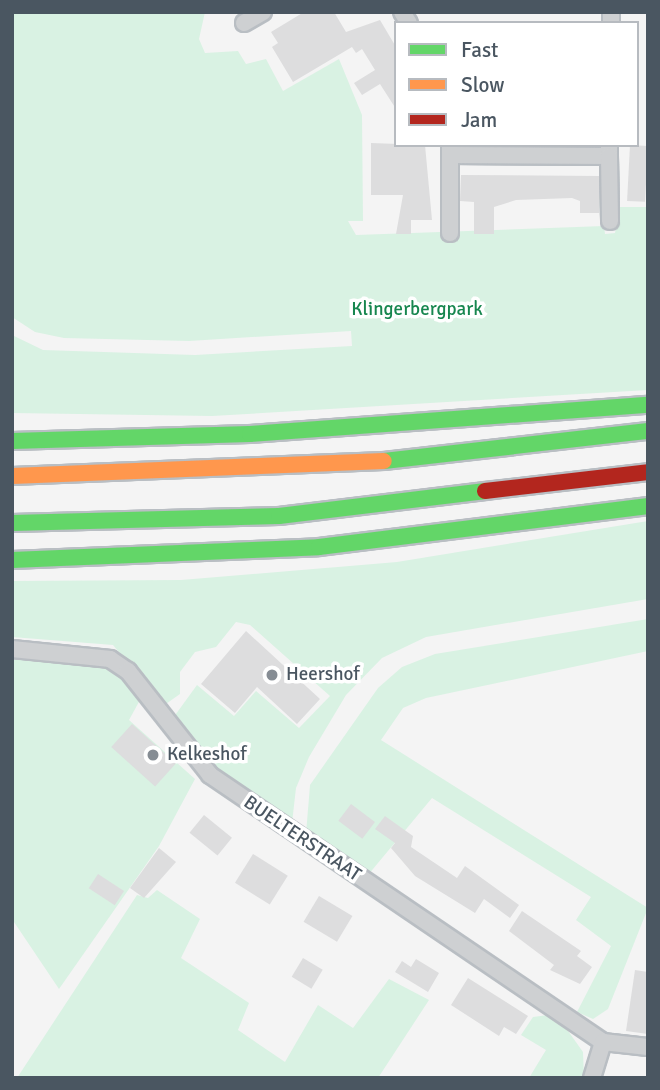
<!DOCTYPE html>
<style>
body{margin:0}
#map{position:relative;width:660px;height:1090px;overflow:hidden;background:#f4f4f4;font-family:Signika,sans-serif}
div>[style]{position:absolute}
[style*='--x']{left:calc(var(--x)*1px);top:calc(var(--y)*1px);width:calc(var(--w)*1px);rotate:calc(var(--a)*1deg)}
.green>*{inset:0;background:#d9f2e3}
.building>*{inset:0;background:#ddddde;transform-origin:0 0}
.roads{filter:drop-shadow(2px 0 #b9bec3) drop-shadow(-2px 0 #b9bec3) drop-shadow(0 2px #b9bec3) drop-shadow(0 -2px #b9bec3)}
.street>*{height:16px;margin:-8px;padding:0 8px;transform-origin:8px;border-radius:8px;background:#ced0d2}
.fast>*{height:16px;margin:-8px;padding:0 8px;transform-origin:8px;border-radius:8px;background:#63d668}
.slow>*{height:16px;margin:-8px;padding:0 8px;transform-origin:8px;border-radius:8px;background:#ff974d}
.jam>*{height:16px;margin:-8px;padding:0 8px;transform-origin:8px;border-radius:8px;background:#b3261e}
.dots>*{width:19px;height:19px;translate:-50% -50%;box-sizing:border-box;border:4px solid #fff;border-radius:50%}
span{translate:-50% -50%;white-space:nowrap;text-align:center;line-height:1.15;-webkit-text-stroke:7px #fff;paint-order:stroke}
.park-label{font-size:19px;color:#17864f}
.poi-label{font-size:19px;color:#4a5661}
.left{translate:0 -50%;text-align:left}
.street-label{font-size:19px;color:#4a5661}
.frame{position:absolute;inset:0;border:14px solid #4a5661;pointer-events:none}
.legend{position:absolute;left:394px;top:21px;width:245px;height:126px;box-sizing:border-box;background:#fff;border:2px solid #b7bbc0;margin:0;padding:9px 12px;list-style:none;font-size:21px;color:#4a5661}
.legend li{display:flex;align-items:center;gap:14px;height:35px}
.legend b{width:35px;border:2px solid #b7bbc0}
</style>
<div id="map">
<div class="green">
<i style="clip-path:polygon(12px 12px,205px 12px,199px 39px,205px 53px,238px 51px,246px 64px,266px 59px,283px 91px,339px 59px,362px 115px,363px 221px,348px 221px,356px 235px,604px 226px,605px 234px,615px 233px,620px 207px,648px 207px,648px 390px,212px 416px,12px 413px,12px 335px,43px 350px,195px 355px,352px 346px,351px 331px,189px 341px,64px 338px,35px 332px,12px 317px)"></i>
<i style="clip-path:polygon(648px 521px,648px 599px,426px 637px,382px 658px,346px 695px,309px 757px,296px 788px,292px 823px,220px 773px,173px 718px,197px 685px,234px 716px,256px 691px,299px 728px,330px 696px,250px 625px,236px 622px,216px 647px,195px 652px,180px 672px,180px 694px,163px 706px,113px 645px,12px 637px,12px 581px,181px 580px,397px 562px)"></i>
<i style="clip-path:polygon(648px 619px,648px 651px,426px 698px,403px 708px,381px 740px,648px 908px,608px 1009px,593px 1019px,577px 1012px,611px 946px,576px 920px,591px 897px,432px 798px,368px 875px,306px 834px,310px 785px,378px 688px,402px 667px,435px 654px)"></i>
<i style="clip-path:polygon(12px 653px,109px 665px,140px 700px,129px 720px,195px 779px,159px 846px,59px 989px,12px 919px)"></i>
<i style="clip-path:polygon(157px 890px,200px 919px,181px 958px,249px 1003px,238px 1030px,285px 1062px,318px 1005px,353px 1028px,389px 979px,429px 1000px,378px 1078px,17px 1078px,137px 895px,148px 898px)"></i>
<i style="clip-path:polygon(556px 1014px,583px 1052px,584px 1078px,529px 1078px,546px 1050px,521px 1035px,533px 1017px)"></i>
</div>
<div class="building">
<i style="clip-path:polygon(304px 12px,334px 12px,346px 32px,380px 20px,396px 47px,396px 109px,380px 84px,362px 95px,354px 83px,375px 70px,362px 49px,356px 53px,352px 47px,293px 82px,272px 47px,278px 43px,271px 32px)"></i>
<i style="clip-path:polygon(371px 143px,425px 145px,432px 220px,411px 220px,411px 234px,396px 234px,403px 195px,371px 195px)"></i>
<i style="left:630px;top:145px;width:18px;height:56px;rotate:3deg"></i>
<i style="clip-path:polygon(461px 175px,599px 176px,599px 213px,580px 213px,580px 201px,572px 198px,516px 200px,494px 207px,494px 234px,474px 234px,474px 202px,460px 201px)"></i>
<i style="clip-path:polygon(246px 631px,320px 699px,297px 724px,257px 687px,235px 713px,201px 684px)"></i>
<i style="left:132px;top:724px;width:59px;height:31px;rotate:42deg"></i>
<i style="left:351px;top:804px;width:30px;height:21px;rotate:37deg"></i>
<i style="left:204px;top:815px;width:36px;height:23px;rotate:39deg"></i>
<i style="clip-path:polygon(385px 816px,413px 836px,411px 847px,457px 878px,465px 866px,519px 905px,510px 918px,484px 899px,475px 913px,415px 876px,391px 848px,395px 843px,375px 829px)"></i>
<i style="clip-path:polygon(159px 848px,176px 862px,144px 898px,130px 888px)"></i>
<i style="left:253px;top:854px;width:41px;height:34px;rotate:32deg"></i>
<i style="left:98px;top:874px;width:31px;height:17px;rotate:33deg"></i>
<i style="left:319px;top:896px;width:39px;height:30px;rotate:31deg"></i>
<i style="clip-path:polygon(522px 911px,581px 951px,577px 956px,592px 967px,580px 984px,550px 970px,554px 965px,509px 931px)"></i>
<i style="left:303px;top:958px;width:23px;height:22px;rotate:31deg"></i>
<i style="clip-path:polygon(416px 959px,439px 973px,428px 992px,395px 972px,402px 961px,411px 967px)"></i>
<i style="clip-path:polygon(635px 970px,648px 972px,648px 1034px,626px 1031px)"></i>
<i style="clip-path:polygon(468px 978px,528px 1016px,516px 1034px,504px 1027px,499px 1036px,451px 1005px)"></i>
</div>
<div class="roads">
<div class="street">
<i style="--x:402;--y:12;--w:13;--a:58"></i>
<i style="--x:244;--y:23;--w:22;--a:-30"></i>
<i style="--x:611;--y:23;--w:11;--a:-90"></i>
<i style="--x:450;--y:145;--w:10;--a:90"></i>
<i style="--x:450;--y:155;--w:159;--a:0.4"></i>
<i style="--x:609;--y:156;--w:11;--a:-90"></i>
<i style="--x:450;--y:155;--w:78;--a:90"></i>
<i style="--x:609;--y:156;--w:65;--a:89.1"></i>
<i style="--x:12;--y:649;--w:99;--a:5.8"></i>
<i style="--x:110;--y:659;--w:22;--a:34"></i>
<i style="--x:128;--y:671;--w:132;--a:51.7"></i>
<i style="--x:210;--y:775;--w:475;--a:34.2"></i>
<i style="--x:603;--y:1042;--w:45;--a:6.3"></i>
<i style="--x:592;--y:1078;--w:38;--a:-73"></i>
</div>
<div class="fast">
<i style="--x:12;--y:441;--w:238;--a:-1.7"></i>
<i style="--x:250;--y:434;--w:399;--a:-4.2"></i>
<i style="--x:384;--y:461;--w:266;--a:-6.5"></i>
<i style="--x:12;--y:523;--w:267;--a:-1.5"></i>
<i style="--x:279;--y:516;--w:208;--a:-6.9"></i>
<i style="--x:12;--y:560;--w:307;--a:-2.4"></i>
<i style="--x:319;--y:547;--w:332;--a:-7.1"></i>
</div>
<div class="slow">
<i style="--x:12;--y:476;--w:372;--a:-2.3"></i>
</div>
<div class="jam">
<i style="--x:485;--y:491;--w:164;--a:-6.6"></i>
</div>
</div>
<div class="dots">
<i style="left:272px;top:675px;background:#868d94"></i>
<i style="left:153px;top:755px;background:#868d94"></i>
</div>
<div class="park-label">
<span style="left:417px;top:310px">Klingerbergpark</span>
</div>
<div class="poi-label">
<span class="left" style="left:286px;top:675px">Heershof</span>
<span class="left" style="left:167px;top:755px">Kelkeshof</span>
</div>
<div class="street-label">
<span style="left:302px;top:839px;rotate:34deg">BUELTERSTRAAT</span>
</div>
<div class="frame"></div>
<ul class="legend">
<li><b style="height:9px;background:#63d668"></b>Fast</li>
<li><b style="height:9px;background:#ff974d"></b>Slow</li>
<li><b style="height:9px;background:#b3261e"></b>Jam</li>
</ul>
</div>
